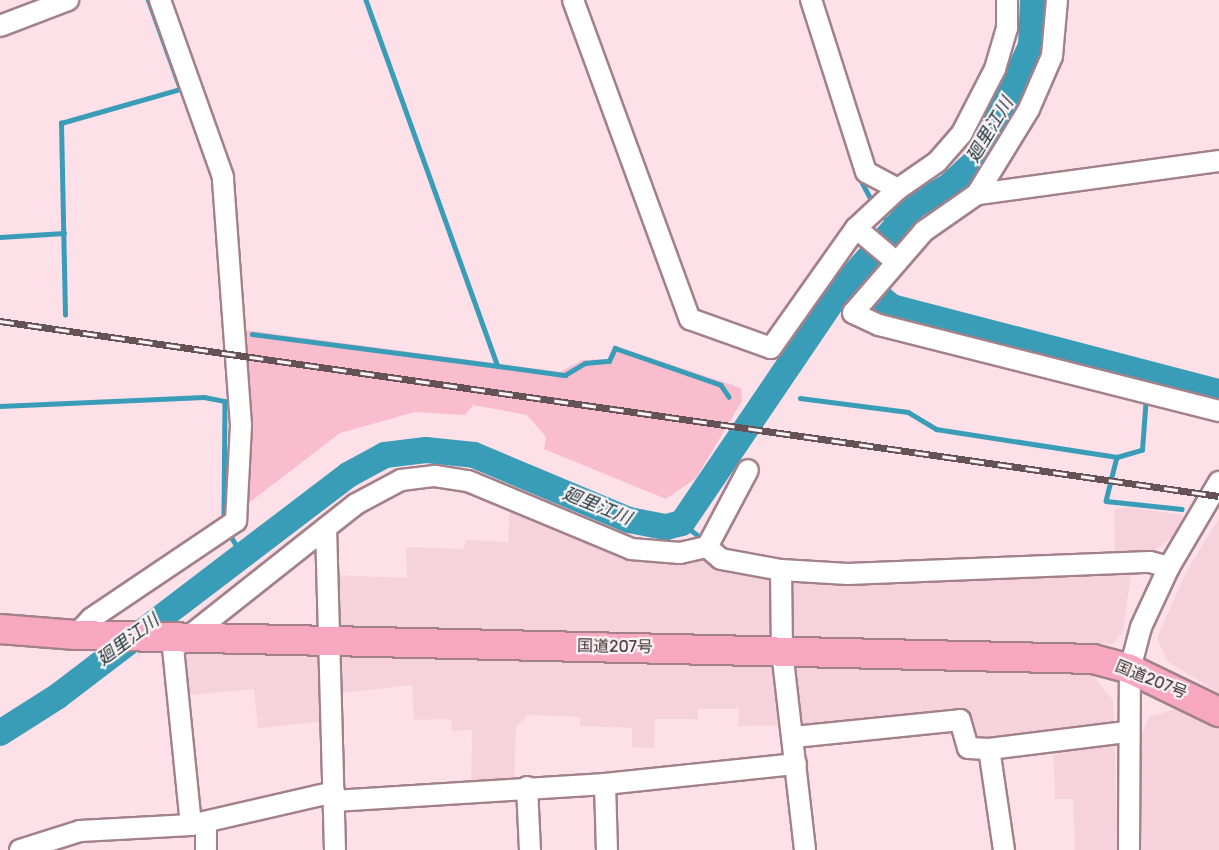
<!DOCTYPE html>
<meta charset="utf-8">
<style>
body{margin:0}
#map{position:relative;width:1219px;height:850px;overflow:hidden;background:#fee0e8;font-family:Rubik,"Noto Sans JP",sans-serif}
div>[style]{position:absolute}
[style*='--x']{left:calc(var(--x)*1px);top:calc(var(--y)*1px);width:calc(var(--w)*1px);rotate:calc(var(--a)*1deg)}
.built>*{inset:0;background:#f6d2dc}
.green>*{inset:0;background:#f9bdce}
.stream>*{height:4.5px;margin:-2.25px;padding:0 2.25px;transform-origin:2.25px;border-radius:2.25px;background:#3a9db8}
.river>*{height:26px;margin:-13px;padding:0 13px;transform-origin:13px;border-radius:13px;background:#3a9db8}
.roads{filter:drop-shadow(2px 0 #a3818b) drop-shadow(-2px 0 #a3818b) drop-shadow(0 2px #a3818b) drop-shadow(0 -2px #a3818b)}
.minor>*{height:20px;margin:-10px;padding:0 10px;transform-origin:10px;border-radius:10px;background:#fff}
.highway>*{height:28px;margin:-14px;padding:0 14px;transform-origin:14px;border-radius:14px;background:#f7a7bf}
.rail>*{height:7px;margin-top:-3.5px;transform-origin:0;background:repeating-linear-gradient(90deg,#fcf4f6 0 14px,#645257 0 28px);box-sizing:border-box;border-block:2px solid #645257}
span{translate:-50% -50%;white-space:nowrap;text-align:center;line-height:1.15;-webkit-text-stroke:4.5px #fcf4f6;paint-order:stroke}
.street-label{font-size:16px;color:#3d2e32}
.water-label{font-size:18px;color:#1d333a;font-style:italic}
</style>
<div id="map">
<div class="built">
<i style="clip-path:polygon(510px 503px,630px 554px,719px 552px,849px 569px,1115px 558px,1114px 510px,1126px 507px,1183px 515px,1174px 536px,1132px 567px,1123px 632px,1113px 644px,331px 630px,332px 575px,407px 578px,406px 547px,464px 549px,466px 540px,508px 542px)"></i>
<i style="clip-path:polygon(1219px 518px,1219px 693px,1167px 661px,1157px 638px,1186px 572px)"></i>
<i style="clip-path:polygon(183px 647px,1090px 673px,1113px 700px,1118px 850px,1075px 850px,1073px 799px,1055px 799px,1053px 737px,971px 744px,962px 717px,797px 734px,795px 725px,738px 726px,739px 709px,698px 709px,698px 719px,655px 719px,654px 748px,632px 747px,632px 728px,580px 726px,580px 717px,528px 715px,516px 727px,514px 784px,471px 786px,472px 730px,452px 731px,451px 719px,414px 720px,412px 685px,326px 695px,327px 721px,258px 728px,254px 689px,181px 696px)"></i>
<i style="clip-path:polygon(1176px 709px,1219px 725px,1219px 850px,1140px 850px,1140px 738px,1149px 717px)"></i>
</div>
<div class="green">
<i style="clip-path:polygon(244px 330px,560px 372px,583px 360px,608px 359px,613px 345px,741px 388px,742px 401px,696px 478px,666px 499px,544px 449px,546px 437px,527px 415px,473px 405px,465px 415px,415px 412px,340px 433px,241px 509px)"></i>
</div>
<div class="stream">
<i style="--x:366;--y:0;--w:389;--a:70.2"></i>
<i style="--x:498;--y:366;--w:68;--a:7.7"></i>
<i style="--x:565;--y:375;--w:23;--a:-31"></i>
<i style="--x:585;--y:363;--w:24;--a:-5"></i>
<i style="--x:609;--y:361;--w:14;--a:-65"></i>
<i style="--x:615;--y:348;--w:112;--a:19.2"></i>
<i style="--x:721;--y:385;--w:14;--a:56"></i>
<i style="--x:856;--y:171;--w:30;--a:62"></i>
<i style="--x:885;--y:218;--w:13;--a:29"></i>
<i style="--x:0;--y:237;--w:64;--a:-3.6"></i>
<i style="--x:65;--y:315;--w:192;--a:-91.2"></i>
<i style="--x:61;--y:123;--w:124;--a:-15.9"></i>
<i style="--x:180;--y:89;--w:95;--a:-109.8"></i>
<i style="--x:252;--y:334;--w:248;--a:7.4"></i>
<i style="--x:1147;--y:388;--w:14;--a:-78"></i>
<i style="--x:800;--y:398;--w:109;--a:7.4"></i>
<i style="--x:908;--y:412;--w:33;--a:31"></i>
<i style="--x:936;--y:429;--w:183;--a:8.8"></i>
<i style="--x:1117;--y:457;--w:26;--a:-16"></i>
<i style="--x:1142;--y:450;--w:54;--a:-85.8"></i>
<i style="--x:0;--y:406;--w:204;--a:-2.5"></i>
<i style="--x:204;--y:397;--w:21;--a:11"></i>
<i style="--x:225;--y:401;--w:122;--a:90.5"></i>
<i style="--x:1117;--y:457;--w:45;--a:104"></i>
<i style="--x:1106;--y:501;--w:76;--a:6"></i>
<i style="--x:682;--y:523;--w:29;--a:38"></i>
<i style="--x:229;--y:533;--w:26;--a:59"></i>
</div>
<div class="river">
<i style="--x:854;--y:276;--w:49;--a:39.2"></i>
<i style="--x:892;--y:307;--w:338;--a:14.6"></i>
<i style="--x:0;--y:733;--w:69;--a:-32.5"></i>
<i style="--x:58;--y:696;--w:365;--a:-37.3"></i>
<i style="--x:348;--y:475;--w:42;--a:-28.4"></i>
<i style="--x:385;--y:455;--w:41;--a:-7"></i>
<i style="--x:426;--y:450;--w:48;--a:5.9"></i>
<i style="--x:474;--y:455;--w:168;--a:22.8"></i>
<i style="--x:629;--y:520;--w:38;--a:11"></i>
<i style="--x:666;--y:527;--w:16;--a:-14"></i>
<i style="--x:682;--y:523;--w:277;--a:-55.9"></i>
<i style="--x:837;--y:294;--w:117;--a:-48.8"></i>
<i style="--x:914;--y:206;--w:40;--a:-29.7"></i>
<i style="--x:949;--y:186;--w:40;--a:-43"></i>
<i style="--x:978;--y:159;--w:125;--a:-64.9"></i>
<i style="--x:1031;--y:46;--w:46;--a:-87.5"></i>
</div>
<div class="roads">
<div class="minor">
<i style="--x:573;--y:0;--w:340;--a:69.9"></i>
<i style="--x:690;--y:319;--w:86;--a:19.7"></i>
<i style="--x:771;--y:348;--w:147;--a:-54.7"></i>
<i style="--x:856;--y:228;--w:57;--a:-42.9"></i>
<i style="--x:898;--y:189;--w:36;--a:-152"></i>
<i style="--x:866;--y:172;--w:181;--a:-107.7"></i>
<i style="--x:0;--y:26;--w:73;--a:-20.9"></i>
<i style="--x:1219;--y:161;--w:244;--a:172.2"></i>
<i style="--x:977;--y:194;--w:65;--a:145.1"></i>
<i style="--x:924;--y:231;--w:108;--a:130.9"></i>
<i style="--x:853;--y:313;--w:29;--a:25"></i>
<i style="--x:879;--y:325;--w:351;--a:14.2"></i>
<i style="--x:898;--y:189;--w:47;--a:-34.7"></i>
<i style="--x:937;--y:162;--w:38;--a:-49"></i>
<i style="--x:962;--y:133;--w:72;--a:-62.7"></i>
<i style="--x:995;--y:69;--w:43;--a:-73.7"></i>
<i style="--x:1007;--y:28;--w:28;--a:-90"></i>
<i style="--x:977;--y:194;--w:100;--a:-58.5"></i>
<i style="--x:1029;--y:109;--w:58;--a:-66.5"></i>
<i style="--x:1052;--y:56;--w:56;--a:-84.9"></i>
<i style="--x:856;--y:228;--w:51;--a:40.2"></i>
<i style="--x:326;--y:528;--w:322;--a:88.4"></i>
<i style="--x:707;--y:547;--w:87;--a:-62"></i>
<i style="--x:781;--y:570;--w:81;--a:89.3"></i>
<i style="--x:782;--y:651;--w:200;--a:83.4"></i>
<i style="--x:76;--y:635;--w:23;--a:-47"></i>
<i style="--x:92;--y:618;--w:174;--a:-34"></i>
<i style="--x:236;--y:521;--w:96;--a:-87"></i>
<i style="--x:241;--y:425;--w:249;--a:-94.2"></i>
<i style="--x:223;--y:177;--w:188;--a:-109.6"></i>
<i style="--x:794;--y:737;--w:167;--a:-5.8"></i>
<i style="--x:960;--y:720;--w:29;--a:74"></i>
<i style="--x:968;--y:748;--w:21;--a:3"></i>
<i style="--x:605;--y:784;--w:66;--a:88.3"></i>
<i style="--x:527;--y:787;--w:63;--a:87.3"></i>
<i style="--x:334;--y:801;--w:272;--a:-3.6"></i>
<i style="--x:605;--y:784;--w:192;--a:-6"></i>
<i style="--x:206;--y:822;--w:28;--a:90"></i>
<i style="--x:191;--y:825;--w:177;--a:-95.8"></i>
<i style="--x:173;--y:649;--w:233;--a:-38.4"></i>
<i style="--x:356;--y:504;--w:51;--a:-28.1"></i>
<i style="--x:401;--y:480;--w:34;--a:-7"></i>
<i style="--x:435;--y:476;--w:33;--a:9"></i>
<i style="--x:468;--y:481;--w:177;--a:22.6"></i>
<i style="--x:631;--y:549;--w:49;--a:4.7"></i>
<i style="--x:680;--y:553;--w:28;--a:-13"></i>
<i style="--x:707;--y:547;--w:18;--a:41"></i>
<i style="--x:721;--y:559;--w:61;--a:10.4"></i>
<i style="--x:781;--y:570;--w:67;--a:3.4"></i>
<i style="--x:848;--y:574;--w:302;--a:-2.3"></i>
<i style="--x:1150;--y:562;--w:20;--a:15"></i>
<i style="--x:20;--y:850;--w:63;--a:-17.6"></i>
<i style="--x:80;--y:831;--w:111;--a:-3.1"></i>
<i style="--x:191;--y:825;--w:147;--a:-13"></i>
<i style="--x:1004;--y:850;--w:102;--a:-98.4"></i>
<i style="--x:989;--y:749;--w:138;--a:-7.1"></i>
<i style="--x:1129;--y:850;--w:181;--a:-89.7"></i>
<i style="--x:1130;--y:669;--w:43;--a:-75.3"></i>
<i style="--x:1141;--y:627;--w:66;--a:-65"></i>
<i style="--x:1169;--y:567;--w:99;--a:-59.5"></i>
</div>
<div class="highway">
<i style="--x:0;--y:629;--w:76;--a:4.5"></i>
<i style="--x:76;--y:635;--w:1017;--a:1.35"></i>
<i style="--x:1093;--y:659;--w:38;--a:15"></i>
<i style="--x:1130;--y:669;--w:99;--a:25.8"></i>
</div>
</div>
<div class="rail">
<i style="--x:0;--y:321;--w:1231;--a:8.17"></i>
</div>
<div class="street-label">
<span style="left:615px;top:647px;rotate:1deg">国道207号</span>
<span style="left:1151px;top:680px;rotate:22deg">国道207号</span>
</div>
<div class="water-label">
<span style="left:990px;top:130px;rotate:-59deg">廻里江川</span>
<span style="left:597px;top:506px;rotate:22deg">廻里江川</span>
<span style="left:128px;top:640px;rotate:-37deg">廻里江川</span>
</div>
</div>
